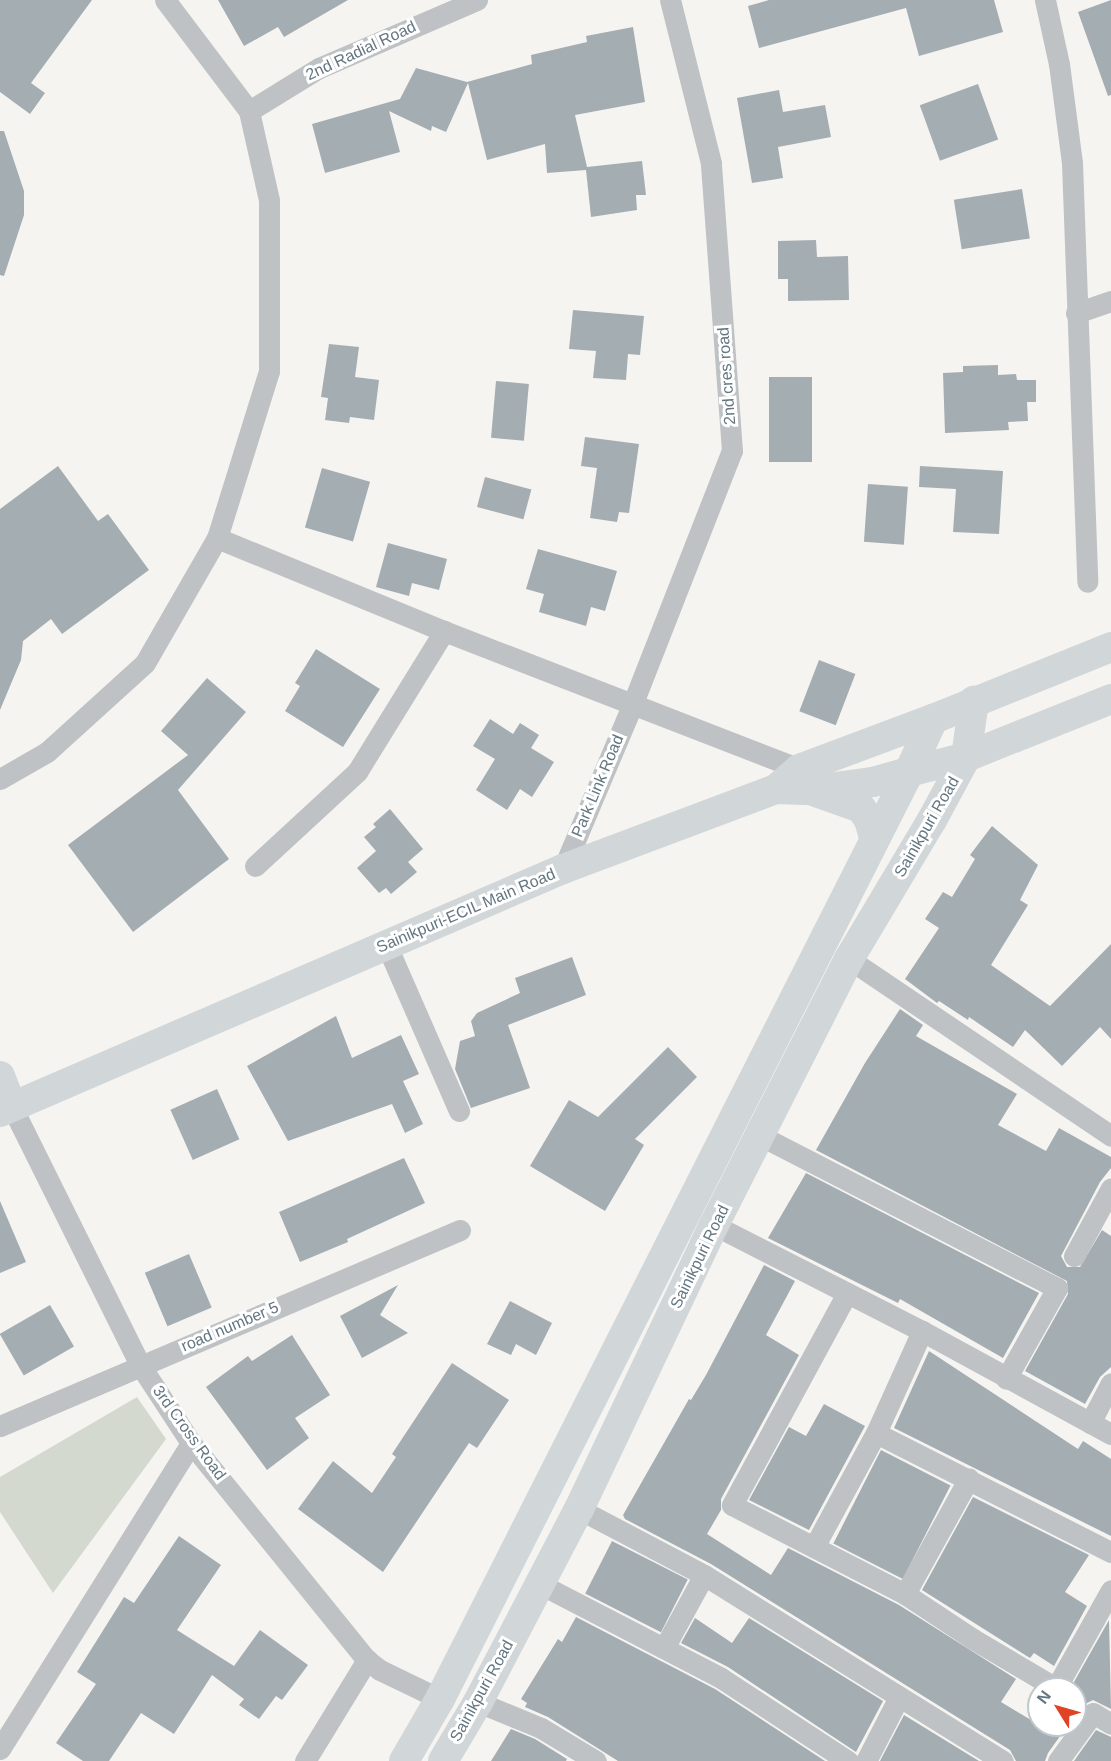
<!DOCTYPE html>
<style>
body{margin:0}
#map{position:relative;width:1111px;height:1761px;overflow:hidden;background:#f5f4f0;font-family:Arial,sans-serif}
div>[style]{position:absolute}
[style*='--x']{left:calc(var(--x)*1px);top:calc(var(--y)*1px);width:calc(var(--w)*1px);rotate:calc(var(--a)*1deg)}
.green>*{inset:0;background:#d4d9d0}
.building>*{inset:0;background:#a4adb2;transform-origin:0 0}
.street>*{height:21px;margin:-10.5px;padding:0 10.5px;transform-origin:10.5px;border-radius:10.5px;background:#bec2c5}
.secondary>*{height:30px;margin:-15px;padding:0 15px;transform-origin:15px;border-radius:15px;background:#d1d6d9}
span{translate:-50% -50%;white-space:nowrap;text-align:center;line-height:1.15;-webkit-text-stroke:6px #fff;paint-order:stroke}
.street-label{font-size:16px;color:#647681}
.north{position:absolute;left:1027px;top:1677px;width:60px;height:60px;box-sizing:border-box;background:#fff;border:2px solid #c1c8cd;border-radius:50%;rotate:307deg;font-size:16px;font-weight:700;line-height:24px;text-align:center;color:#647681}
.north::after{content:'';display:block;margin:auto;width:21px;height:27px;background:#e14424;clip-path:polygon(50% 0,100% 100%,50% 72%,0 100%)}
</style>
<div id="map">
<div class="green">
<i style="clip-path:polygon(137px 1397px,166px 1439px,53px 1593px,0 1512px,0 1477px)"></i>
</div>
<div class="building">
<i style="clip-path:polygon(0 0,92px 0,31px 83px,45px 93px,30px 114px,0 92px)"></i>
<i style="clip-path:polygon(218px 0,348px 0,284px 37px,278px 27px,244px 46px)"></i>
<i style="clip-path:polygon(769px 0,994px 0,1003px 32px,919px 56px,906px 8px,759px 48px,748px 6px)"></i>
<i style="clip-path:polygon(1111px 0,1111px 95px,1108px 96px,1078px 12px)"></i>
<i style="clip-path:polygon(633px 27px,645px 102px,575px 115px,587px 167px,642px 161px,646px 195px,636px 195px,637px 210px,591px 217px,586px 170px,547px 173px,545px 144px,487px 160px,468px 83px,446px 132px,432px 126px,431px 131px,389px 111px,400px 152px,325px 173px,312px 124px,400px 99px,416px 68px,467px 82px,532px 64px,531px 55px,587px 42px,586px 36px)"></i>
<i style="left:978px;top:84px;width:59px;height:62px;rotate:70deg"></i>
<i style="clip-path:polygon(779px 90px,783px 112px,825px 105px,831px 137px,778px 147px,783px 178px,752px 183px,737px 98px)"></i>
<i style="clip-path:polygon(0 131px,4px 131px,24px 191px,24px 215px,4px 276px,0 275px)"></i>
<i style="left:1022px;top:189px;width:50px;height:69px;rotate:81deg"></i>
<i style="clip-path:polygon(816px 240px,817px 257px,848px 256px,849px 300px,788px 301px,788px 279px,778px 279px,778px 241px)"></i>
<i style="clip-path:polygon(573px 310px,644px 316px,640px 355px,628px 354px,626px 380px,593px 378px,596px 351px,569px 349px)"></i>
<i style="clip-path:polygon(329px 344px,359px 347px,355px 377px,379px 380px,374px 420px,350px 417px,349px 423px,325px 420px,328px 398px,321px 397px)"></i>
<i style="clip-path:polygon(998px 365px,998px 375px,1016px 374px,1017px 380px,1036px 380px,1036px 402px,1027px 402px,1028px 421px,1008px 422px,1009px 430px,945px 433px,943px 373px,963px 372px,963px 366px)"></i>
<i style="left:812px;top:377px;width:85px;height:43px;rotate:90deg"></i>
<i style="left:496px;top:381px;width:33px;height:57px;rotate:5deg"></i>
<i style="clip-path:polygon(585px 437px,639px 444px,629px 513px,619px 512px,617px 522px,590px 518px,597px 468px,581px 466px)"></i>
<i style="clip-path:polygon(58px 466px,98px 521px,108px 514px,149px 570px,62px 634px,51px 619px,23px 641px,21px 660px,0 710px,0 509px)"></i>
<i style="clip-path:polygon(920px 466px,1003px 471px,999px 534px,953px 532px,956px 489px,919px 487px)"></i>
<i style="left:322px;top:468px;width:50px;height:62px;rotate:16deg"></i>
<i style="left:485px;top:477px;width:48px;height:31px;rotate:15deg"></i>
<i style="left:868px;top:484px;width:40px;height:58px;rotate:4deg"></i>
<i style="clip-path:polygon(388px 543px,447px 559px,439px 590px,412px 583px,409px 596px,376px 587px)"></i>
<i style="clip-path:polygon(538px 549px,617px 571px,605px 611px,591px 607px,586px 626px,539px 612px,544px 594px,526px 589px)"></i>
<i style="clip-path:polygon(316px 649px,380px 689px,343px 747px,285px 711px,300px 686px,295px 683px)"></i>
<i style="left:819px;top:660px;width:39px;height:55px;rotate:21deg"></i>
<i style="clip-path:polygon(207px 678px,246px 712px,178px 790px,229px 859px,133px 932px,68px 845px,188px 755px,161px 731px)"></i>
<i style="clip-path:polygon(490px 719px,513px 734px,520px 723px,539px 735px,531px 748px,554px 762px,532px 797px,520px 789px,507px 810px,476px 790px,495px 759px,473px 746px)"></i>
<i style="clip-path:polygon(390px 809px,423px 849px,408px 862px,417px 872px,391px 894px,386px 888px,379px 893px,357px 868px,376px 851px,364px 837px,376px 827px,373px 824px)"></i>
<i style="clip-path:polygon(992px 826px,1038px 865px,1020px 900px,1028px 905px,991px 965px,1050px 1006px,1111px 944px,1111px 1039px,1100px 1027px,1062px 1066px,1025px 1030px,1013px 1047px,969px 1017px,968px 1020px,939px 1001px,937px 1003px,905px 979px,939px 928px,925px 919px,943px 892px,952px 897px,975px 859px,970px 855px)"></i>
<i style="clip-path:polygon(572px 957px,586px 995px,508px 1025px,530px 1088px,471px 1108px,455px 1069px,460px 1041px,475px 1036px,471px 1021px,477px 1013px,520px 993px,515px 978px)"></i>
<i style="clip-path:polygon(900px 1009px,923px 1025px,916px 1036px,1017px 1094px,998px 1125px,1046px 1151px,1059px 1128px,1111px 1157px,1111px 1168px,1100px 1182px,1061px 1256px,1067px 1267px,1080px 1267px,1102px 1230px,1111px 1236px,1111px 1367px,1100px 1377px,1085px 1404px,1025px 1371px,1068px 1294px,1067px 1281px,816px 1150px,865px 1063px)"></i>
<i style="clip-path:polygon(336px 1016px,352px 1058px,401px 1035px,419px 1074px,403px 1081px,423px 1124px,405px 1133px,392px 1104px,288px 1141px,247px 1066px)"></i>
<i style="clip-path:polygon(668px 1047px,697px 1077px,635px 1139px,644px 1145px,605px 1211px,530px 1166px,569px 1100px,598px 1117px)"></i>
<i style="left:217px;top:1089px;width:55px;height:51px;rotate:66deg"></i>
<i style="clip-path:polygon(404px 1158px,425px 1203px,347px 1239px,348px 1242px,300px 1262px,279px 1212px)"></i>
<i style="clip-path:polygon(806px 1173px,1039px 1293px,1003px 1358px,900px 1299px,898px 1303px,768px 1238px)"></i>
<i style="clip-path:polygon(0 1201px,26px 1262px,0 1273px)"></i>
<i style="left:189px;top:1254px;width:58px;height:48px;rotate:67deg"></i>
<i style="clip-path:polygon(764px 1265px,795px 1281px,766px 1335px,799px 1355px,721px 1499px,721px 1510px,707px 1534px,771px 1575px,788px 1548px,899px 1605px,1016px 1679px,1001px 1702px,1036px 1723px,1039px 1719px,1039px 1725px,1068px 1725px,1048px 1753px,1045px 1761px,1016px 1761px,1010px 1750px,711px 1564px,625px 1519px,623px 1515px,689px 1399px,691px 1400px,706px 1375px)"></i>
<i style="clip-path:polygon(398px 1285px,380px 1315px,408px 1333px,362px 1358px,340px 1316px)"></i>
<i style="clip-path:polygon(510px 1301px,552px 1323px,536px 1355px,516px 1344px,511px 1355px,487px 1344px)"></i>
<i style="left:50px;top:1305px;width:48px;height:58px;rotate:60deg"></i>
<i style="clip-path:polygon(292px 1335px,330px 1395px,295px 1418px,309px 1438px,267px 1470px,206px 1387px,248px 1356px,252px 1361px)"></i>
<i style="clip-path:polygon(929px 1351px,1078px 1449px,1083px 1441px,1111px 1459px,1111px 1536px,894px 1428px)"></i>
<i style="clip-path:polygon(452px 1363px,509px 1400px,477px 1448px,469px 1443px,383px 1572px,298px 1509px,333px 1461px,372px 1493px,396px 1457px,392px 1454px)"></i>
<i style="clip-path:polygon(824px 1404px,865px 1426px,809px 1530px,749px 1500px,789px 1427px,806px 1436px)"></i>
<i style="left:881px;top:1450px;width:78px;height:105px;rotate:27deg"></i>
<i style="clip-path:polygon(973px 1497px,1089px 1555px,1065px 1592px,1087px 1606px,1054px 1666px,1034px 1653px,1030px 1658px,922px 1590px)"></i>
<i style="clip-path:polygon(179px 1536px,221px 1565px,177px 1630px,234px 1666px,260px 1630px,308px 1665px,282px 1700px,276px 1696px,259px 1719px,239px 1705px,244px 1699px,212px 1675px,174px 1734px,141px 1713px,109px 1761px,83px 1761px,56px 1743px,96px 1684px,77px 1672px,124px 1597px,134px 1603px)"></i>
<i style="left:612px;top:1541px;width:85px;height:59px;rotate:27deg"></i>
<i style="clip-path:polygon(576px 1617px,715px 1689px,825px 1761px,618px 1761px,548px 1717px,525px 1707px,527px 1703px,521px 1699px,558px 1639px,562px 1642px)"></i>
<i style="clip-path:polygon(695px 1618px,732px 1643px,749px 1618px,883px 1701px,856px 1752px,728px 1667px,681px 1643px)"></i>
<i style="clip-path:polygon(1109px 1620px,1111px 1709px,1093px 1700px,1083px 1705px,1075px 1716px,1075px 1689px,1070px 1689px)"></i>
<i style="clip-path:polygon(904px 1715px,979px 1761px,880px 1761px)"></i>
<i style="clip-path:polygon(511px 1729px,535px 1739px,567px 1759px,566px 1761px,491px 1761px)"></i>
<i style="clip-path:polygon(1096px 1730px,1111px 1737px,1111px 1761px,1074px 1761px)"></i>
</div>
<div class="street">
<i style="--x:1045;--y:0;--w:66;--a:77.7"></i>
<i style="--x:1059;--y:64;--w:100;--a:82.5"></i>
<i style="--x:1072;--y:163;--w:419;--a:87.9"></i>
<i style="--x:249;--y:111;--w:82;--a:-31.6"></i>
<i style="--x:319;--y:68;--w:172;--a:-23.3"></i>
<i style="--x:1076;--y:313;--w:37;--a:-19"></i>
<i style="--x:217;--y:538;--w:245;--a:22.3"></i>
<i style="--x:444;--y:631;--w:381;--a:21.2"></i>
<i style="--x:799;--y:769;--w:9;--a:58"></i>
<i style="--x:0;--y:779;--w:54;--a:-29.9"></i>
<i style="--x:47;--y:752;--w:132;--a:-42.2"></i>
<i style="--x:145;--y:663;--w:144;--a:-60.1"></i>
<i style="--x:217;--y:538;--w:175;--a:-72.7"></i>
<i style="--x:269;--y:371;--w:171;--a:-90"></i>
<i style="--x:269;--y:200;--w:91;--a:-102.7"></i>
<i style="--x:249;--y:111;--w:139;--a:-127.1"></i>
<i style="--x:255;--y:866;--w:139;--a:-42.7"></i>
<i style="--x:357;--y:772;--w:166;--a:-58.3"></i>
<i style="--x:563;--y:869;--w:180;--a:-67.1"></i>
<i style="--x:633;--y:703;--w:271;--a:-68.6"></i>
<i style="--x:732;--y:451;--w:289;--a:-94.2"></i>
<i style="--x:711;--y:163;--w:168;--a:-104.1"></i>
<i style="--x:387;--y:946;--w:180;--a:66.4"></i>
<i style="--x:849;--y:959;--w:316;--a:34"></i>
<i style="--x:12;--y:1107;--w:288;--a:63.6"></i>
<i style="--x:140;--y:1365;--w:93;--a:56.8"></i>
<i style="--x:191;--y:1443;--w:279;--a:51"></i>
<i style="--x:367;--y:1660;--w:16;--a:38"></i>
<i style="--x:380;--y:1670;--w:67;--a:25.8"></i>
<i style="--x:761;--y:1136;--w:333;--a:27.2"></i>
<i style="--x:1057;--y:1288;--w:104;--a:119.3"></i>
<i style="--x:714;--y:1225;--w:233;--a:27"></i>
<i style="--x:922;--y:1331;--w:215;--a:28.6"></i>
<i style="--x:1074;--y:1256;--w:77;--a:-61.4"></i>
<i style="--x:846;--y:1295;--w:239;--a:118.5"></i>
<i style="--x:732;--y:1505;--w:195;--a:27.2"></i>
<i style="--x:905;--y:1594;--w:82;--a:33.5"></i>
<i style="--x:973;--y:1639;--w:96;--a:30.6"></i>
<i style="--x:1056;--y:1688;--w:112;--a:-60.7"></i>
<i style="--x:1090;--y:1423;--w:45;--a:-62.3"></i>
<i style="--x:0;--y:1426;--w:500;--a:-23.08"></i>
<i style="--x:876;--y:1433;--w:263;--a:26.9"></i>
<i style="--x:579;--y:1509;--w:141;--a:27.8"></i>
<i style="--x:704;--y:1575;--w:352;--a:31.9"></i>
<i style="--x:814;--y:1547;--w:130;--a:-61.5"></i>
<i style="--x:876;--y:1433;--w:112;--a:-65.7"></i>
<i style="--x:540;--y:1584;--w:204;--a:27.4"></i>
<i style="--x:721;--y:1678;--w:152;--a:33.2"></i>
<i style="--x:905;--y:1594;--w:132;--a:-61.1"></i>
<i style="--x:664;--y:1648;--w:83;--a:-61.3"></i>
<i style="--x:478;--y:1702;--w:68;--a:22.4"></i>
<i style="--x:541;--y:1728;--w:64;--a:31"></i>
<i style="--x:0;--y:1749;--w:361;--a:-58"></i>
<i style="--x:305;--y:1761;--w:119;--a:-58.5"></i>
<i style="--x:866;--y:1761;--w:72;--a:-62.7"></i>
<i style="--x:1058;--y:1761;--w:59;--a:-53.9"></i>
<i style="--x:1093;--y:1713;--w:21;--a:31"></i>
</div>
<div class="secondary">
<i style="--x:776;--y:789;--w:36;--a:2"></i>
<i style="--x:812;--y:790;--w:62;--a:-7.5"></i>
<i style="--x:873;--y:782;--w:37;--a:-16"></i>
<i style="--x:909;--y:772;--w:59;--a:-14.7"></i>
<i style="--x:966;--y:757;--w:156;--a:-21.8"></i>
<i style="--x:816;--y:792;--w:48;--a:19.6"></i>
<i style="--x:861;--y:808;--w:14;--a:56"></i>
<i style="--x:869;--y:820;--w:19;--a:74"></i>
<i style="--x:0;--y:1076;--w:33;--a:69"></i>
<i style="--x:0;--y:1112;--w:613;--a:-23.35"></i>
<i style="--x:563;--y:869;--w:228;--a:-20.6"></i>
<i style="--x:776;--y:789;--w:30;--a:-41"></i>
<i style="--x:799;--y:769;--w:143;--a:-20.5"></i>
<i style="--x:933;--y:719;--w:192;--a:-22"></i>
<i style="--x:404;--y:1761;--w:72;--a:-59.9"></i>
<i style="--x:440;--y:1699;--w:1039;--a:-63.16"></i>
<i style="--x:909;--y:772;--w:58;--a:-65.6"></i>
<i style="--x:443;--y:1761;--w:69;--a:-59.3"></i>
<i style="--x:478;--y:1702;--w:218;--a:-62.4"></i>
<i style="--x:579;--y:1509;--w:314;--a:-64.6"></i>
<i style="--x:714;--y:1225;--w:298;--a:-63.1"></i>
<i style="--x:849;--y:959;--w:162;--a:-59.2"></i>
<i style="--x:932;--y:820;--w:72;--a:-61.6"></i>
<i style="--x:966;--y:757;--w:57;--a:-81.9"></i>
</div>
<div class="street-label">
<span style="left:361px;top:51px;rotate:-25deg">2nd Radial Road</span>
<span style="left:727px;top:376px;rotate:-94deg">2nd cres road</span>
<span style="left:598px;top:786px;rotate:-67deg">Park Link Road</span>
<span style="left:927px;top:827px;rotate:-60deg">Sainikpuri Road</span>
<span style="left:466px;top:911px;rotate:-23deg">Sainikpuri-ECIL Main Road</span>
<span style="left:700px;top:1257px;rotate:-64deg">Sainikpuri Road</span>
<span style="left:230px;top:1327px;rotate:-23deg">road number 5</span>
<span style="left:189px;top:1433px;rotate:54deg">3rd Cross Road</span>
<span style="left:482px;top:1691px;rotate:-61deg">Sainikpuri Road</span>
</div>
<div class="north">N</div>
</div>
